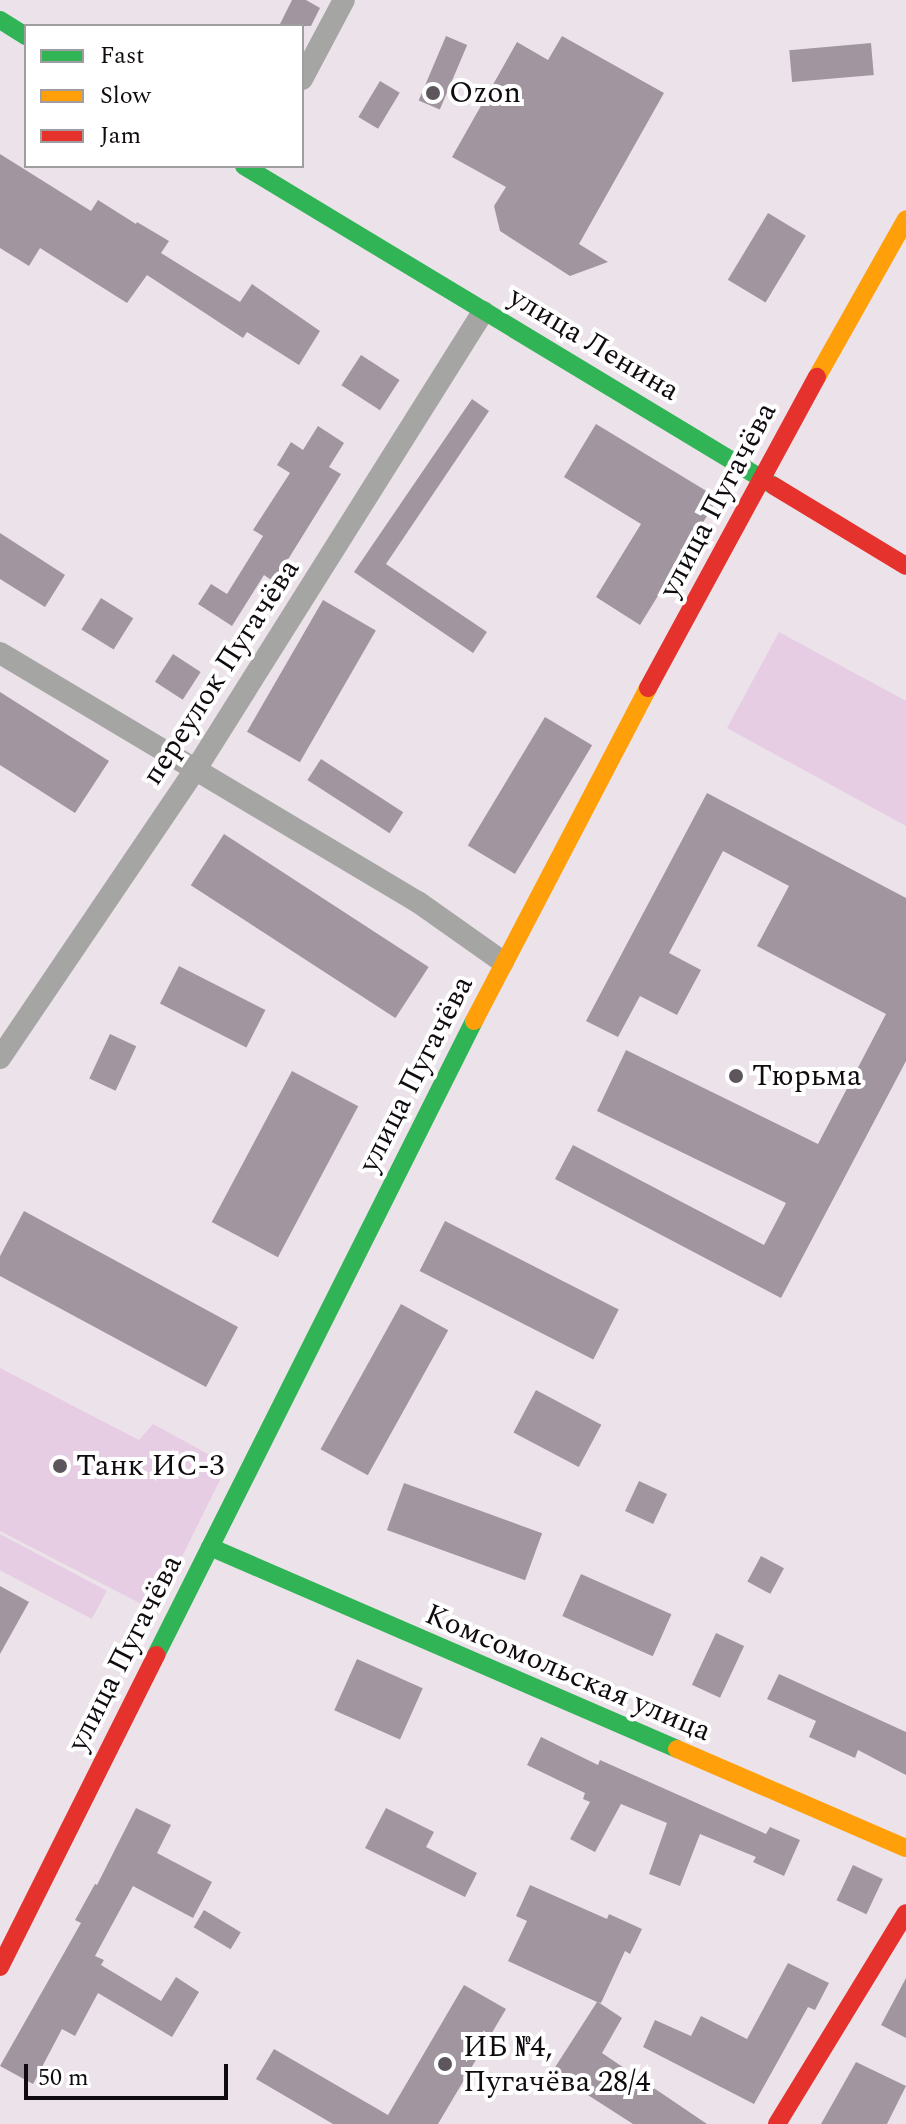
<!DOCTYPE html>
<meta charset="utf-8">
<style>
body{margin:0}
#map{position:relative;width:906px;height:2124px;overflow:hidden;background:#ece2ea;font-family:Spectral,serif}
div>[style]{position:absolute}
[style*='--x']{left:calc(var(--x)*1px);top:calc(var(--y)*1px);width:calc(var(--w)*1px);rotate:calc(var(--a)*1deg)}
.green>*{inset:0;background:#e6cde4;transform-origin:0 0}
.building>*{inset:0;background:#a196a0;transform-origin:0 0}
.street>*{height:22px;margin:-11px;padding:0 11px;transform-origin:11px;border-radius:11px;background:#a5a5a3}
.fast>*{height:18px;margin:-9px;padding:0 9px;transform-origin:9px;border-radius:9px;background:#30b455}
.slow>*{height:18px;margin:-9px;padding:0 9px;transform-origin:9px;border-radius:9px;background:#ff9f0a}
.jam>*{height:18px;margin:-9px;padding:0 9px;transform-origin:9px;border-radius:9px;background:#e5322d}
.dots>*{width:22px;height:22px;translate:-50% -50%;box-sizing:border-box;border:4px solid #fff;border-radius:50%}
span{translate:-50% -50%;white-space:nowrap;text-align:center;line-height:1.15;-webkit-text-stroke:8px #fff;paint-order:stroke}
.poi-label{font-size:30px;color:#100b0f}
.left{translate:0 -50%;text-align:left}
.street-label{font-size:30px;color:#100b0f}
.legend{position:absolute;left:24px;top:24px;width:280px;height:144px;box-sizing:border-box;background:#fff;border:2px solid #9f9d9f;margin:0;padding:10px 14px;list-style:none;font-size:24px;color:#100b0f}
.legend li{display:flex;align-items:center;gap:16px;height:40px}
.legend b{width:40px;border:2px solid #9f9d9f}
.scale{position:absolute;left:24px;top:2064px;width:204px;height:36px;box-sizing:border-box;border:4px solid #100b0f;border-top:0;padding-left:10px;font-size:24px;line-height:28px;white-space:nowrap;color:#100b0f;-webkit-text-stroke:6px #fff;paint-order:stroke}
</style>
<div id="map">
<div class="green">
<i style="clip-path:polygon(779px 632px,906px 701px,906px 826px,727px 728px)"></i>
<i style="clip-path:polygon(0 1368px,139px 1440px,153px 1424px,217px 1459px,221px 1478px,155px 1611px,0 1531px)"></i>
<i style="left:0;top:1534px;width:121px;height:32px;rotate:28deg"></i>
</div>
<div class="building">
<i style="clip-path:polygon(292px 0,306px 0,320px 8px,311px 26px,279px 26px)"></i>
<i style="left:446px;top:36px;width:23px;height:70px;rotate:23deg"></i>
<i style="clip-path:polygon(562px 36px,664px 93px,579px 244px,608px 262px,570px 276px,500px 231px,494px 206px,506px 187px,452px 157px,517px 42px,548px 60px)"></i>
<i style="left:871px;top:43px;width:32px;height:82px;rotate:85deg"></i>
<i style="left:380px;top:81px;width:23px;height:42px;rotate:31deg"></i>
<i style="clip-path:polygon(0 154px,91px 211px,98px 200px,136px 224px,137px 222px,169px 241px,161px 253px,240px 302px,252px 284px,320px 331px,299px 365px,247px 332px,243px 338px,147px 275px,127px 303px,40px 248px,29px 266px,0 248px)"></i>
<i style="left:768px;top:213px;width:44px;height:78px;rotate:31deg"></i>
<i style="left:361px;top:355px;width:46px;height:36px;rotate:33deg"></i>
<i style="clip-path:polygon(472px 399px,489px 411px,386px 564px,487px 632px,473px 653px,354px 572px)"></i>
<i style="clip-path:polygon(596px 424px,718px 498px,640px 625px,596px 597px,641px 524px,564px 477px)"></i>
<i style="clip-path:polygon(318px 426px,344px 443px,329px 467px,341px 474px,274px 582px,264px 575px,232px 626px,198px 604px,211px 584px,227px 594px,263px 536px,253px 530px,290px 473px,277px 465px,291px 442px,303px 450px)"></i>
<i style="clip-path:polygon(0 533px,65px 575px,45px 607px,0 579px)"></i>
<i style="left:101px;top:598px;width:38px;height:37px;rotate:32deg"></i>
<i style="left:323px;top:600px;width:61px;height:152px;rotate:30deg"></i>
<i style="left:173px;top:654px;width:33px;height:33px;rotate:33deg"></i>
<i style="clip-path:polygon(0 692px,109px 761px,75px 813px,0 765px)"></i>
<i style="left:545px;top:717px;width:55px;height:150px;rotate:31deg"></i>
<i style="left:321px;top:759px;width:98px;height:25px;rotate:33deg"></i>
<i style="clip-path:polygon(707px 793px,906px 898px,906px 1061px,781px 1298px,555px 1179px,573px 1145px,764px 1245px,786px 1203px,597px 1111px,626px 1050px,818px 1144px,886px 1014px,757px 946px,789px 886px,723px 851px,669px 953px,701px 970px,677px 1015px,640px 996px,618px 1037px,586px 1021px)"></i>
<i style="left:224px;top:834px;width:244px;height:61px;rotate:33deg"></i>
<i style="left:179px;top:966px;width:97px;height:42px;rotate:27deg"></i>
<i style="left:110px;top:1034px;width:29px;height:49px;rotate:25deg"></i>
<i style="left:292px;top:1071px;width:75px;height:171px;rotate:28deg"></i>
<i style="clip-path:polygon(24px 1211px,238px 1327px,206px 1387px,0 1276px,0 1256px)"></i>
<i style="left:445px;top:1221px;width:195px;height:56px;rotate:27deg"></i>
<i style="left:401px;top:1304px;width:54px;height:166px;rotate:29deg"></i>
<i style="left:536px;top:1390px;width:74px;height:48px;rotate:28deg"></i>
<i style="left:639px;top:1481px;width:31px;height:33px;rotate:25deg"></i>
<i style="left:404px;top:1483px;width:147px;height:50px;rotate:20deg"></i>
<i style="left:761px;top:1556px;width:26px;height:29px;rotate:28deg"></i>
<i style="left:581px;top:1574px;width:99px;height:46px;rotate:24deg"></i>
<i style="clip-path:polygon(0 1586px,29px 1602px,0 1654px)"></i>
<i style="left:716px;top:1633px;width:31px;height:57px;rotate:25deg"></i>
<i style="left:357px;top:1659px;width:72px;height:56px;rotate:24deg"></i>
<i style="clip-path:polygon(779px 1674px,906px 1732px,906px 1775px,858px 1750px,855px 1758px,809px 1737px,816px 1721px,767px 1699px)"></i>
<i style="clip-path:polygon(541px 1737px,598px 1765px,600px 1760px,766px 1834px,770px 1827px,800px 1840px,784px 1876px,753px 1862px,756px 1857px,700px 1834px,680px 1886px,649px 1874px,667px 1823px,621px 1804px,595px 1852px,570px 1839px,590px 1802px,583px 1799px,585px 1793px,527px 1765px)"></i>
<i style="clip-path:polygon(136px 1808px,171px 1825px,157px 1853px,212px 1882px,193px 1918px,133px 1886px,95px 1956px,104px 1960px,101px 1965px,161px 2001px,176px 1977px,199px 1992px,172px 2037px,98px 1993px,75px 2036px,62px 2029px,33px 2084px,0 2066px,81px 1923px,75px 1920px,95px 1884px,97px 1885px)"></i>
<i style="clip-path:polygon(386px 1808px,434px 1832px,426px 1847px,477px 1873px,465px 1897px,365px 1848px)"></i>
<i style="left:853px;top:1865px;width:33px;height:39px;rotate:25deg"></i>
<i style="clip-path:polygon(530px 1885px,607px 1919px,609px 1914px,642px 1929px,630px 1954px,625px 1951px,601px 2003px,598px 2002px,622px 2018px,602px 2053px,707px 2124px,633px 2124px,552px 2072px,597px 2002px,508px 1961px,527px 1921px,516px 1916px)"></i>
<i style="left:204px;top:1910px;width:43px;height:20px;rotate:31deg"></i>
<i style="clip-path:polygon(788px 1963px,829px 1983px,815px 2010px,808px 2007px,754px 2104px,643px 2047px,655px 2020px,691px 2036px,701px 2016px,747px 2039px)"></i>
<i style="clip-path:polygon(906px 1978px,906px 2038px,881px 2025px)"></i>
<i style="clip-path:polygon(464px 1985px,506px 2009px,438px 2124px,333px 2124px,256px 2079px,274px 2049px,388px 2115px)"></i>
<i style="clip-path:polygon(856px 2062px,906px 2086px,887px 2124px,821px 2124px)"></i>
</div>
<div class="street">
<i style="--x:302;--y:79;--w:89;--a:-62"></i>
<i style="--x:0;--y:653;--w:487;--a:30.8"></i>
<i style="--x:418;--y:902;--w:104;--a:35.2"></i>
<i style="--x:0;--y:1058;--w:349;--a:-55.9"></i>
<i style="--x:196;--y:769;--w:540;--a:-57.87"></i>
</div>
<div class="fast">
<i style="--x:0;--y:20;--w:31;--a:32"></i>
<i style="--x:244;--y:166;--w:619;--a:31.12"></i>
<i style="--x:210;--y:1547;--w:509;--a:23.39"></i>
<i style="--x:156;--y:1655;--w:709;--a:-63.36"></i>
</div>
<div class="slow">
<i style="--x:817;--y:377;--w:181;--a:-60.6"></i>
<i style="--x:474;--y:1021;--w:376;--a:-62.4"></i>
<i style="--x:677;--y:1749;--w:249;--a:23.4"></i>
</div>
<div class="jam">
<i style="--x:774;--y:486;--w:154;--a:31.2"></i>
<i style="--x:648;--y:688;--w:354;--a:-61.5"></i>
<i style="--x:0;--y:1967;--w:349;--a:-63.4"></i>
<i style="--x:777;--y:2124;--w:247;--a:-58.6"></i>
</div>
<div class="dots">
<i style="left:433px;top:93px;background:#5d565c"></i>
<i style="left:736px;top:1076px;background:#5d565c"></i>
<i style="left:60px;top:1466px;background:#5d565c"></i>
<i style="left:445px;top:2064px;background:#5d565c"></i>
</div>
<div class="poi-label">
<span class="left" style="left:449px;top:93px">Ozon</span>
<span class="left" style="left:752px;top:1076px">Тюрьма</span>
<span class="left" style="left:76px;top:1466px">Танк ИС-3</span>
<span class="left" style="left:463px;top:2064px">ИБ №4,<br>Пугачёва 28/4</span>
</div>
<div class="street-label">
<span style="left:594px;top:344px;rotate:31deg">улица Ленина</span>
<span style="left:718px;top:500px;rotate:-62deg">улица Пугачёва</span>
<span style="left:221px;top:672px;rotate:-57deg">переулок Пугачёва</span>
<span style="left:416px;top:1074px;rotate:-63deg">улица Пугачёва</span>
<span style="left:125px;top:1653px;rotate:-63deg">улица Пугачёва</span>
<span style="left:568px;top:1673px;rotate:23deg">Комсомольская улица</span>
</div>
<ul class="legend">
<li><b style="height:10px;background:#30b455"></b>Fast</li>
<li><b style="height:10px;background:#ff9f0a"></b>Slow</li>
<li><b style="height:10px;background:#e5322d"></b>Jam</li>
</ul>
<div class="scale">50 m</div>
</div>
